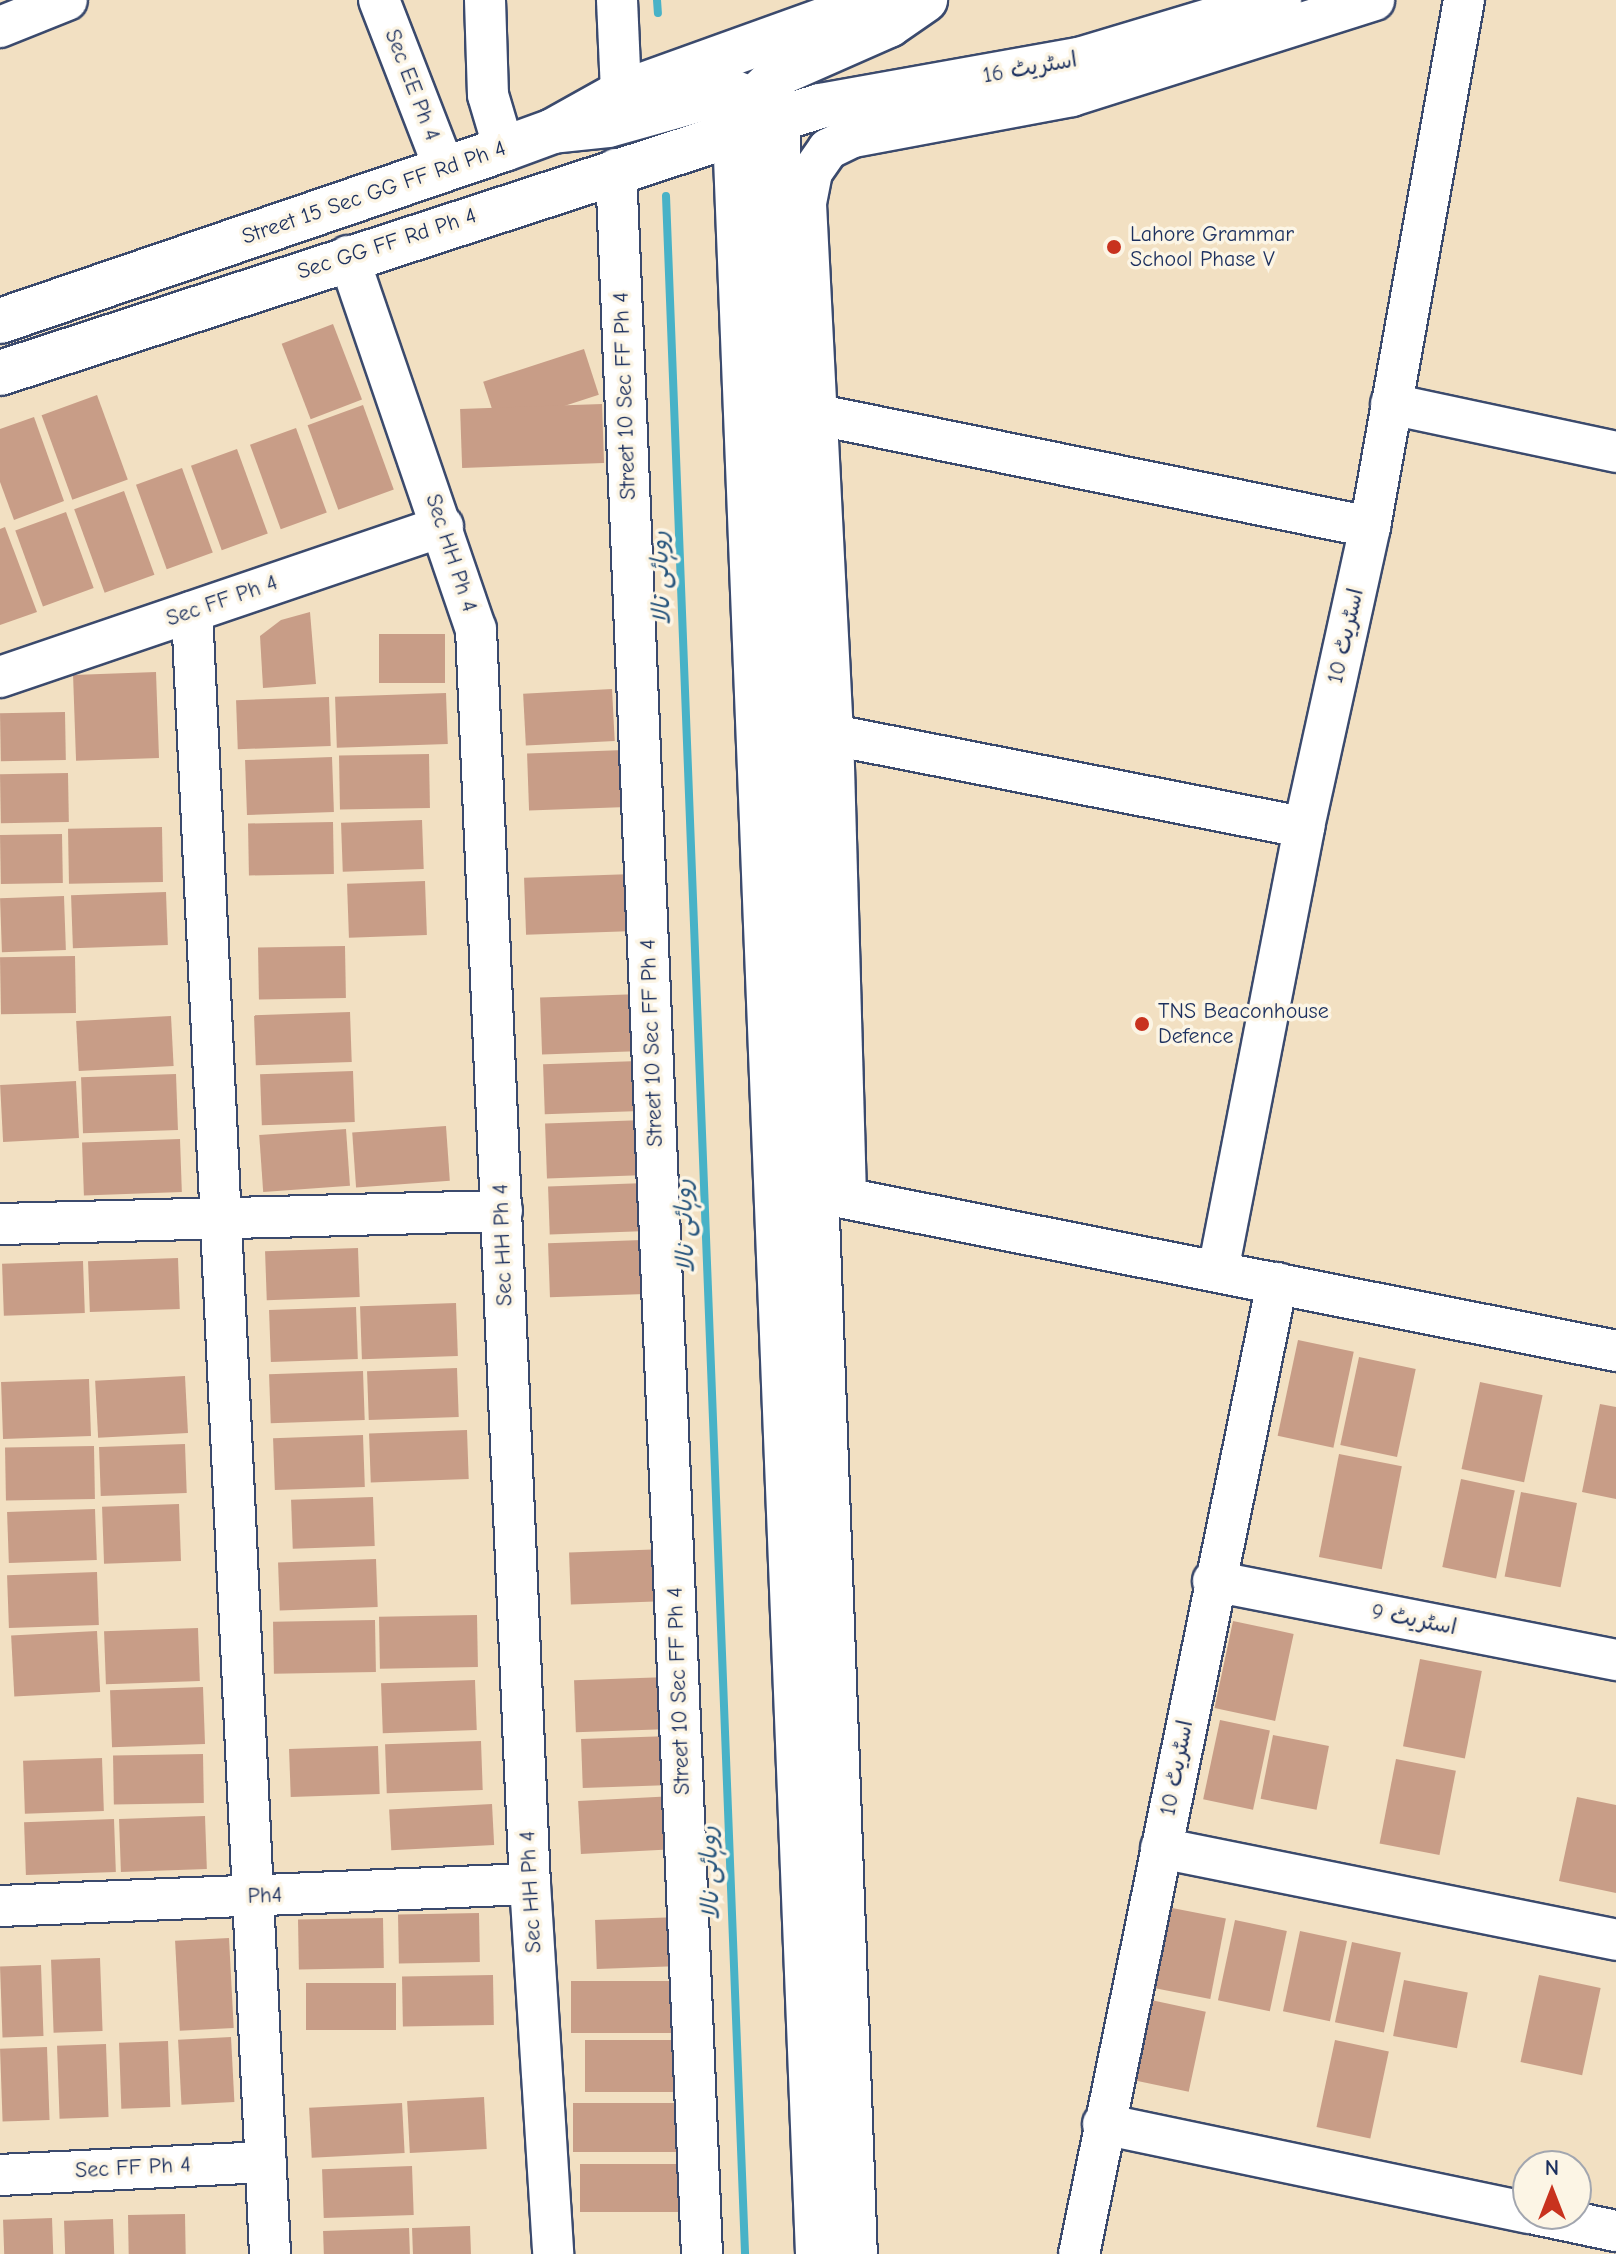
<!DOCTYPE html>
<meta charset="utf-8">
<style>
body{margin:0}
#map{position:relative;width:1616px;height:2254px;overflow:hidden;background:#f2e0c2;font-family:"Comic Neue","Playpen Sans Arabic",sans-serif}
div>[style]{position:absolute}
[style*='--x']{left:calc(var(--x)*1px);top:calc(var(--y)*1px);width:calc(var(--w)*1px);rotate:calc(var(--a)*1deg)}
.stream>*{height:8px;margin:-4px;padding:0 4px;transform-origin:4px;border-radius:4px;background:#48b2c7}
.building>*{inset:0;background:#c89d87;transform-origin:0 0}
.roads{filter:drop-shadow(2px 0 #3b4a6d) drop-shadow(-2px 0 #3b4a6d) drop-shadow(0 2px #3b4a6d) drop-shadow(0 -2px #3b4a6d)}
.minor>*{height:40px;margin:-20px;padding:0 20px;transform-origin:20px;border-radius:20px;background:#fff}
.major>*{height:44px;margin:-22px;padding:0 22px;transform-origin:22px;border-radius:22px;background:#fff}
.dots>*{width:22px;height:22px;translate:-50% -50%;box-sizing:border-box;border:4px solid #fcf5e5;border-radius:50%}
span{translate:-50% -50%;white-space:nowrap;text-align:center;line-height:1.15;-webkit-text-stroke:7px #fcf5e5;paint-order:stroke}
.street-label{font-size:22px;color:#1b2f5e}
.poi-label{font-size:22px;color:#1b2f5e}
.left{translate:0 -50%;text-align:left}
.water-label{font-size:24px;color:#28567e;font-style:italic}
.north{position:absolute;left:1512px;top:2150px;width:80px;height:80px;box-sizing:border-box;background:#fcf5e5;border:2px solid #a2a6af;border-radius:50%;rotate:0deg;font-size:22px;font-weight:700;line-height:32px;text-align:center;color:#1b2f5e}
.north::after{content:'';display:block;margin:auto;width:28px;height:36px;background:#c8321e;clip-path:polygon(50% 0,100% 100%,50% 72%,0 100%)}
</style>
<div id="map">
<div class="stream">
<i style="--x:657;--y:0;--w:13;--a:86"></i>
<i style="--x:666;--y:196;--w:2060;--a:87.8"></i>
</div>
<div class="building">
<i style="left:333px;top:324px;width:81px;height:55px;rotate:69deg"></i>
<i style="left:584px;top:349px;width:48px;height:106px;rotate:72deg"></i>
<i style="left:97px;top:395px;width:90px;height:59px;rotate:70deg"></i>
<i style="left:602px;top:404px;width:59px;height:142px;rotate:88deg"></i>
<i style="left:363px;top:405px;width:90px;height:59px;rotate:70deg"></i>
<i style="clip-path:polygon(34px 417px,64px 501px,14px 520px,0 482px,0 429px)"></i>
<i style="left:296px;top:428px;width:90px;height:49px;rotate:70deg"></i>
<i style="left:237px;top:449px;width:90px;height:49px;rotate:70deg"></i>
<i style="left:182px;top:468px;width:90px;height:49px;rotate:70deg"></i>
<i style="left:124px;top:491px;width:89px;height:53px;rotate:70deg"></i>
<i style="left:66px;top:512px;width:81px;height:54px;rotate:70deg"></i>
<i style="clip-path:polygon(5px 527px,37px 612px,0 625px,0 529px)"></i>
<i style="clip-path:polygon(310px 612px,316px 684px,263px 688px,260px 636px,281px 620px)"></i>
<i style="left:379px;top:634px;width:66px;height:49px"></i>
<i style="left:156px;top:672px;width:86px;height:83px;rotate:88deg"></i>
<i style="left:612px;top:689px;width:52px;height:89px;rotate:87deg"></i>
<i style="left:446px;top:693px;width:51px;height:111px;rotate:88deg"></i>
<i style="left:329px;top:697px;width:49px;height:93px;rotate:88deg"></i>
<i style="left:65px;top:712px;width:48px;height:65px;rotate:89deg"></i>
<i style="left:625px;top:750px;width:57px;height:98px;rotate:88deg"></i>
<i style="left:429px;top:754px;width:54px;height:90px;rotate:89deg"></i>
<i style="left:332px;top:757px;width:55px;height:87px;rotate:88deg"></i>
<i style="left:68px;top:773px;width:49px;height:68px;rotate:89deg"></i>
<i style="left:422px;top:820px;width:49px;height:81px;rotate:88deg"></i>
<i style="left:333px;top:822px;width:52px;height:85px;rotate:89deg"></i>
<i style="left:162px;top:827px;width:55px;height:94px;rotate:89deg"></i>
<i style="left:62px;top:834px;width:49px;height:62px;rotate:89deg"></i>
<i style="left:633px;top:874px;width:57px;height:109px;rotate:88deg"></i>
<i style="left:425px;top:881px;width:54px;height:78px;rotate:88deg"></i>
<i style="left:166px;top:892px;width:53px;height:95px;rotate:88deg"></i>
<i style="left:64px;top:896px;width:54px;height:64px;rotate:88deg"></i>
<i style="left:345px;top:946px;width:52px;height:87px;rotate:89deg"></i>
<i style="left:75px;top:956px;width:57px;height:75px;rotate:89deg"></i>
<i style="left:641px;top:994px;width:57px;height:101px;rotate:88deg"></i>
<i style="left:350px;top:1012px;width:50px;height:96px;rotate:88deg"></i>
<i style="left:171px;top:1016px;width:50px;height:95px;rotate:87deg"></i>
<i style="left:639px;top:1061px;width:50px;height:96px;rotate:88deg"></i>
<i style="left:353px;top:1071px;width:51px;height:93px;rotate:88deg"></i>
<i style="left:176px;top:1074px;width:56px;height:95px;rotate:88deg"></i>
<i style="left:76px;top:1081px;width:57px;height:76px;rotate:87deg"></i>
<i style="left:645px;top:1120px;width:55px;height:100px;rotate:88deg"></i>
<i style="left:446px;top:1126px;width:55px;height:94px;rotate:86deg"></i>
<i style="left:346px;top:1129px;width:57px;height:87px;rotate:86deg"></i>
<i style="left:180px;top:1139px;width:53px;height:98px;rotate:88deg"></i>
<i style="left:646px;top:1183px;width:48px;height:98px;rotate:88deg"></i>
<i style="left:643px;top:1240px;width:54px;height:95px;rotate:88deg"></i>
<i style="left:358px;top:1248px;width:49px;height:93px;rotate:88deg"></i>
<i style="left:178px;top:1258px;width:51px;height:90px;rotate:88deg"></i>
<i style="left:83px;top:1261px;width:52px;height:81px;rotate:88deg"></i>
<i style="left:456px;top:1303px;width:53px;height:96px;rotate:88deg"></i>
<i style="left:356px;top:1307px;width:52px;height:87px;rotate:88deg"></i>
<i style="left:1298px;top:1340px;width:57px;height:98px;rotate:12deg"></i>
<i style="left:1359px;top:1357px;width:58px;height:90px;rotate:12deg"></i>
<i style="left:457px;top:1368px;width:49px;height:90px;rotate:88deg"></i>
<i style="left:363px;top:1371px;width:49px;height:94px;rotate:88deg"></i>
<i style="left:185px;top:1376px;width:57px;height:90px;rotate:87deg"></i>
<i style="left:89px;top:1379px;width:57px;height:88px;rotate:88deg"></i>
<i style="left:1480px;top:1382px;width:64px;height:89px;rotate:12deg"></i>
<i style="clip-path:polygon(1600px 1404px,1616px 1407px,1616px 1499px,1582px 1492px)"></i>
<i style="left:467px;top:1430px;width:49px;height:98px;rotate:88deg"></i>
<i style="left:363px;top:1435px;width:52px;height:90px;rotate:88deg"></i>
<i style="left:185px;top:1444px;width:49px;height:86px;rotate:88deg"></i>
<i style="left:94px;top:1446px;width:53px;height:89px;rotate:89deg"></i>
<i style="left:1339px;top:1454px;width:64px;height:105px;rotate:11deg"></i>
<i style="left:1461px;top:1479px;width:55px;height:90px;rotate:12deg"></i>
<i style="left:1521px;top:1492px;width:57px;height:86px;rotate:11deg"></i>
<i style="left:373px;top:1497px;width:49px;height:82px;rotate:88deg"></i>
<i style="left:179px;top:1504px;width:57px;height:77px;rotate:88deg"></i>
<i style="left:95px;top:1509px;width:51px;height:88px;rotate:88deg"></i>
<i style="left:667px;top:1549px;width:52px;height:98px;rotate:88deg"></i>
<i style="left:376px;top:1559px;width:48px;height:98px;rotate:88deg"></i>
<i style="left:97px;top:1572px;width:53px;height:90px;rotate:88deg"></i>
<i style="left:477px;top:1615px;width:52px;height:98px;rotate:89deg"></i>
<i style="left:375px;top:1620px;width:52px;height:102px;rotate:89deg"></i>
<i style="left:1233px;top:1621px;width:62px;height:89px;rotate:12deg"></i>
<i style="left:198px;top:1628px;width:53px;height:94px;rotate:88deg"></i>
<i style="left:97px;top:1631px;width:61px;height:86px;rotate:87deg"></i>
<i style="left:1420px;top:1659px;width:63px;height:89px;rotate:11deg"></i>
<i style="left:669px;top:1677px;width:52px;height:95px;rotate:88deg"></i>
<i style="left:475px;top:1680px;width:50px;height:94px;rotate:88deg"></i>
<i style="left:203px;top:1687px;width:57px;height:93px;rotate:88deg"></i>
<i style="left:1220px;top:1720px;width:51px;height:81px;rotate:12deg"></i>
<i style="left:1273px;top:1735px;width:57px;height:65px;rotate:11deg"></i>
<i style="left:670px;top:1736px;width:49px;height:89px;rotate:88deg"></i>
<i style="left:481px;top:1741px;width:49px;height:96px;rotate:88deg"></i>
<i style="left:378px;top:1746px;width:48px;height:89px;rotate:88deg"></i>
<i style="left:203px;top:1754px;width:49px;height:90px;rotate:89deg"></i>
<i style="left:102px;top:1758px;width:53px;height:79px;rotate:88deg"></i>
<i style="left:1396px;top:1759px;width:61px;height:86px;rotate:11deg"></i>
<i style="left:675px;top:1796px;width:53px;height:97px;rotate:87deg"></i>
<i style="clip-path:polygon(1577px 1797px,1616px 1805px,1616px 1893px,1559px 1881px)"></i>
<i style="left:492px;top:1804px;width:41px;height:103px;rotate:87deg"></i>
<i style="left:205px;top:1816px;width:53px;height:86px;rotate:88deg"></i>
<i style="left:114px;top:1819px;width:53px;height:90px;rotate:88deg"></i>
<i style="left:1167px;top:1907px;width:60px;height:82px;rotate:11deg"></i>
<i style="left:479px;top:1913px;width:49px;height:81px;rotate:89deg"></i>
<i style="left:680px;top:1917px;width:49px;height:85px;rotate:88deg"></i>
<i style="left:383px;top:1918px;width:50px;height:85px;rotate:89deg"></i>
<i style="left:1235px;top:1920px;width:53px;height:82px;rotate:12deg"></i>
<i style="left:1300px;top:1931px;width:48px;height:82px;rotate:12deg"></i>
<i style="left:229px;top:1938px;width:90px;height:54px;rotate:87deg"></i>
<i style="left:1352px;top:1942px;width:50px;height:82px;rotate:12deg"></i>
<i style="left:100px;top:1958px;width:73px;height:49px;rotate:88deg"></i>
<i style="left:41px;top:1965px;width:71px;height:41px;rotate:88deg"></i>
<i style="left:493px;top:1975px;width:50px;height:91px;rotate:89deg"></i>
<i style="left:1539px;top:1975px;width:63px;height:89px;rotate:12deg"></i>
<i style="left:1404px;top:1980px;width:65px;height:57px;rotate:11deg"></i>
<i style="left:571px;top:1981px;width:109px;height:52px"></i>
<i style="left:396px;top:1983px;width:47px;height:90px;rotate:90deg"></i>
<i style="left:1151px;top:2000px;width:56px;height:82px;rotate:12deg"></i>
<i style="left:231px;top:2037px;width:65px;height:53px;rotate:87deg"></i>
<i style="left:683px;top:2040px;width:52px;height:98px;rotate:90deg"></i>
<i style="left:1335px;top:2040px;width:55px;height:89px;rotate:12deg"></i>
<i style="left:168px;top:2041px;width:66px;height:49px;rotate:88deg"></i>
<i style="left:106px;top:2044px;width:73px;height:49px;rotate:88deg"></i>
<i style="left:47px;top:2047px;width:73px;height:47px;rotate:88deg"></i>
<i style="left:484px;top:2097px;width:52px;height:77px;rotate:87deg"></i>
<i style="left:402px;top:2103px;width:50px;height:93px;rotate:87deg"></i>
<i style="left:573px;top:2103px;width:107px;height:49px"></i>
<i style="left:580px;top:2164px;width:98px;height:48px"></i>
<i style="left:412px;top:2166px;width:49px;height:90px;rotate:88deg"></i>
<i style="left:185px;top:2214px;width:40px;height:57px;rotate:89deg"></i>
<i style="left:52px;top:2218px;width:36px;height:49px;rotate:88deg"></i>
<i style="left:113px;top:2219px;width:35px;height:49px;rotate:88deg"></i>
<i style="left:470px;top:2226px;width:28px;height:58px;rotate:88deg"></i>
<i style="left:409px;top:2228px;width:26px;height:86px;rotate:88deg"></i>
</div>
<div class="roads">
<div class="minor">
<i style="--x:379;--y:0;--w:182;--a:68.8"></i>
<i style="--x:485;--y:0;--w:95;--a:88.2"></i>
<i style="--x:488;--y:95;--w:56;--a:73.5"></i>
<i style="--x:617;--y:0;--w:93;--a:87.5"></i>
<i style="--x:0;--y:27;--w:72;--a:-21.9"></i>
<i style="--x:616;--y:169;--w:2087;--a:87.64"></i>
<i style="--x:348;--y:256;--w:394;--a:71.1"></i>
<i style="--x:476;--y:629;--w:1256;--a:87.54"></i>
<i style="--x:530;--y:1884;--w:371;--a:86.4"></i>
<i style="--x:1391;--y:404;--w:230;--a:12"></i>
<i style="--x:814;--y:414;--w:567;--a:11.49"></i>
<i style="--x:192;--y:612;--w:1644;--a:87.28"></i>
<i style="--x:0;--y:677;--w:468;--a:-18.8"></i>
<i style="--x:833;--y:735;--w:480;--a:11.1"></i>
<i style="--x:819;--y:1193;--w:813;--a:11.21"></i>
<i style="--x:846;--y:1196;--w:461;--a:-91.6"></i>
<i style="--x:833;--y:735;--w:533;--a:-92.91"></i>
<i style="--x:806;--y:203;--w:32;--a:-79"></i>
<i style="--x:812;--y:172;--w:28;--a:-55"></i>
<i style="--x:828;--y:149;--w:28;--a:-26"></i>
<i style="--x:853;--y:137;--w:223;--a:-10.6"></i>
<i style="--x:1072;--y:96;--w:317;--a:-17.6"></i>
<i style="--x:0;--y:1224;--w:502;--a:-1.48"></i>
<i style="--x:1218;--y:1271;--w:452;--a:-79"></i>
<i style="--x:1304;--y:827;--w:307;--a:-77.6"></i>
<i style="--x:1370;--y:527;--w:535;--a:-79.89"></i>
<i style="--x:1213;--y:1581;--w:411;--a:11.1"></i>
<i style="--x:1161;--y:1848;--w:464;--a:11.4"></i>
<i style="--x:0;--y:1906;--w:530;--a:-2.38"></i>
<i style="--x:1103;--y:2124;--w:434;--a:11.8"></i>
<i style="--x:0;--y:2175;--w:266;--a:-2.8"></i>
<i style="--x:1535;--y:2214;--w:83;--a:11.9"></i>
<i style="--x:1079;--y:2254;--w:991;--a:-78.47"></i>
</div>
<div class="major">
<i style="--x:553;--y:131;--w:55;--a:-6.2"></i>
<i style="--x:608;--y:125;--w:127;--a:-15.6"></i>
<i style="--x:730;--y:91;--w:35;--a:22"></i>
<i style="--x:762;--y:104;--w:23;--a:49"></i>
<i style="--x:777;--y:121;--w:2134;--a:87.91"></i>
<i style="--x:0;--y:321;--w:533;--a:-18.84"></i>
<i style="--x:504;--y:149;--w:52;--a:-20.2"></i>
<i style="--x:553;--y:131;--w:78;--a:-29.2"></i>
<i style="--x:621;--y:93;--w:274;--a:-19.8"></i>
<i style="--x:0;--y:373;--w:862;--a:-18.04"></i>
<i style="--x:820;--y:106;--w:263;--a:-10.1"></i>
<i style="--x:1079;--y:60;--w:209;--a:-16.7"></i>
<i style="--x:818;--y:2254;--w:2122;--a:-92.24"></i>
<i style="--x:735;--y:134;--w:25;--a:-74"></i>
<i style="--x:742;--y:110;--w:55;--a:-43.5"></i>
<i style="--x:782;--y:72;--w:117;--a:-23.7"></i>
<i style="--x:889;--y:25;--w:44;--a:-34.8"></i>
</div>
</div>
<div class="dots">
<i style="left:1114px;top:247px;background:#c8321e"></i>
<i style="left:1142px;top:1024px;background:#c8321e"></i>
</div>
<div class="street-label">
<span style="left:1030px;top:68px;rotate:-10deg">اسٹریٹ 16</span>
<span style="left:412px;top:85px;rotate:69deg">Sec EE Ph 4</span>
<span style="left:374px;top:193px;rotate:-19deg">Street 15 Sec GG FF Rd Ph 4</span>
<span style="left:387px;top:244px;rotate:-18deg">Sec GG FF Rd Ph 4</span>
<span style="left:625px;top:396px;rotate:-92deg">Street 10 Sec FF Ph 4</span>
<span style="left:451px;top:553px;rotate:72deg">Sec HH Ph 4</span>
<span style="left:222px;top:601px;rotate:-19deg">Sec FF Ph 4</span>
<span style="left:1346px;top:636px;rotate:-77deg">اسٹریٹ 10</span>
<span style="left:652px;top:1043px;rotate:-92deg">Street 10 Sec FF Ph 4</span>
<span style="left:503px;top:1245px;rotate:-92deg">Sec HH Ph 4</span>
<span style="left:1414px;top:1620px;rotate:11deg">اسٹریٹ 9</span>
<span style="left:679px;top:1691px;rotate:-92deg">Street 10 Sec FF Ph 4</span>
<span style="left:1177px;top:1768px;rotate:-79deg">اسٹریٹ 10</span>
<span style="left:531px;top:1892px;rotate:-93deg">Sec HH Ph 4</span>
<span style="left:265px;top:1896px;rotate:-2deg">Ph4</span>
<span style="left:133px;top:2168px;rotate:-3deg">Sec FF Ph 4</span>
</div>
<div class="poi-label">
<span class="left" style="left:1130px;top:247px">Lahore Grammar<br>School Phase V</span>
<span class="left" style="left:1158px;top:1024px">TNS Beaconhouse<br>Defence</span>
</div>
<div class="water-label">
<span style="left:661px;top:578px;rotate:-92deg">روہائی نالا</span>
<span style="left:685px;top:1226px;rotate:-92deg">روہائی نالا</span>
<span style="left:710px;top:1873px;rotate:-92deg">روہائی نالا</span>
</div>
<div class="north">N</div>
</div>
